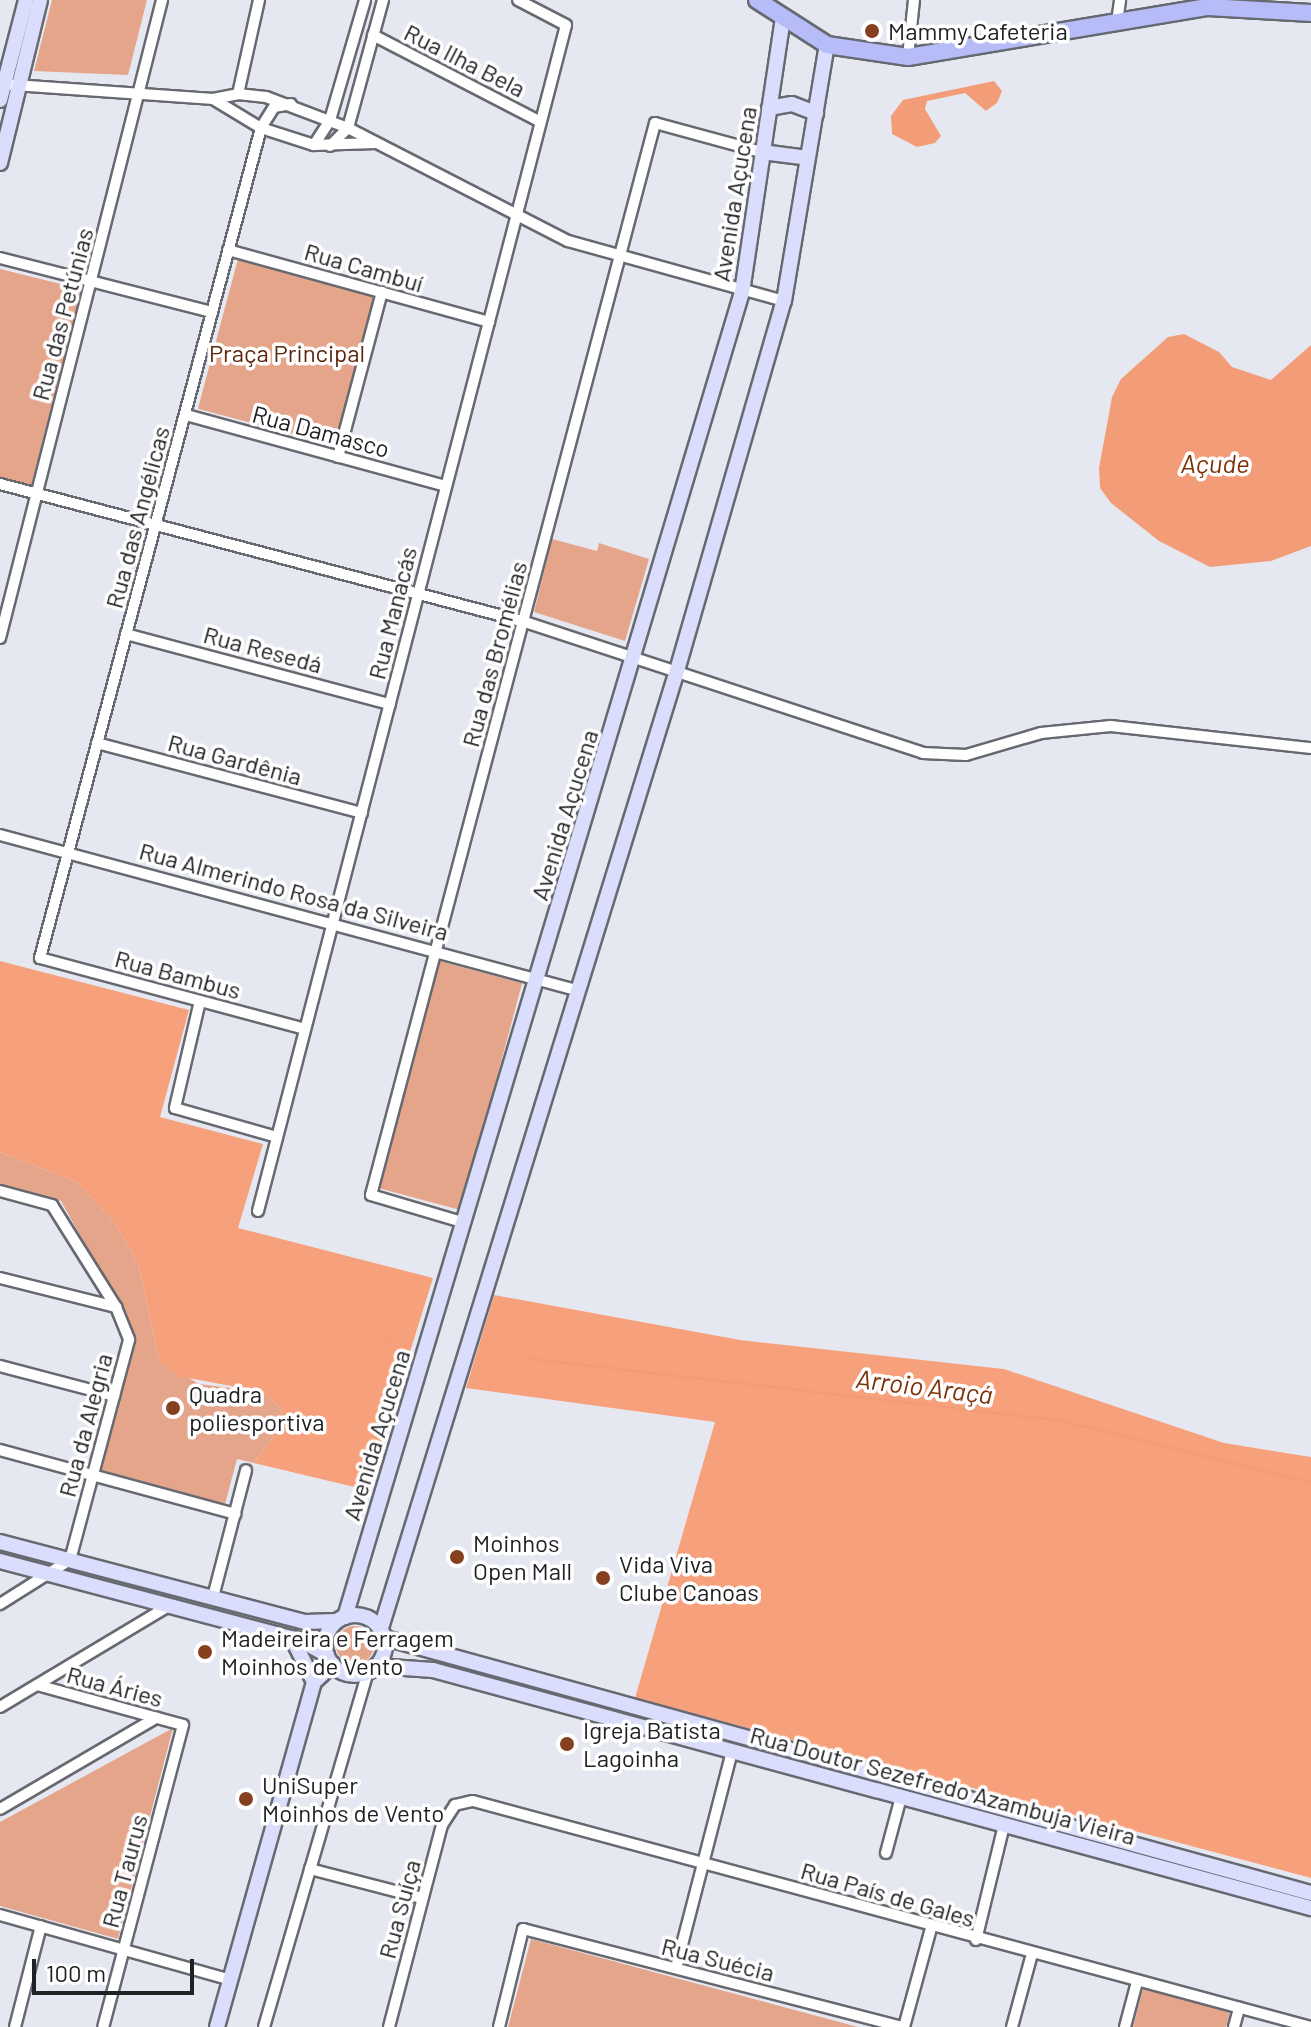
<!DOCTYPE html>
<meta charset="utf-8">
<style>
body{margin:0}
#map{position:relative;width:1311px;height:2027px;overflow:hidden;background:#e6e8f1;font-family:Barlow,sans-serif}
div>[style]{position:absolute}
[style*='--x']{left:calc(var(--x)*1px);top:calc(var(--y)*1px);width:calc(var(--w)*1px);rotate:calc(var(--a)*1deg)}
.green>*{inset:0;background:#e5a58a;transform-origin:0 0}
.round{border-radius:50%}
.forest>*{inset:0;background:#f7a17c}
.water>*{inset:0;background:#f39d78}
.stream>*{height:3px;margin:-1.5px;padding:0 1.5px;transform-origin:1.5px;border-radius:1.5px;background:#f39d78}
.roads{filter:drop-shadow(2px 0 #676971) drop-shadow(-2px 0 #676971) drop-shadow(0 2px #676971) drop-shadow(0 -2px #676971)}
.street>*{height:10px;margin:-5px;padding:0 5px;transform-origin:5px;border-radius:5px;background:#fff}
.secondary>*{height:14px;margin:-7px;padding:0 7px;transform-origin:7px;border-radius:7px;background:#daddfb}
.secondary>.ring{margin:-7px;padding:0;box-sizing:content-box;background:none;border:14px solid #daddfb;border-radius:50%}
.primary>*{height:16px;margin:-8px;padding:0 8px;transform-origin:8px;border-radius:8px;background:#b5bcf7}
.dots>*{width:22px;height:22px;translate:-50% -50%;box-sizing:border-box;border:4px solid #fff;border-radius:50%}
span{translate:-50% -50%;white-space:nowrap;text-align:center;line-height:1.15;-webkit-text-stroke:7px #fff;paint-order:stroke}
.poi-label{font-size:24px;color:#202124}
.left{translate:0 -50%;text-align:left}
.street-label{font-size:24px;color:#202124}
.park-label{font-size:24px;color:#5b250b}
.water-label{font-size:26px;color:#7d3107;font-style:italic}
.scale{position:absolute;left:32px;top:1959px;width:162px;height:36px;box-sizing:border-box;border:4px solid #202124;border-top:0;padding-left:10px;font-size:24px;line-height:28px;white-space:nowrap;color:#202124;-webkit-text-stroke:6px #fff;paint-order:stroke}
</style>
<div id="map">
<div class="green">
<i style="clip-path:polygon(52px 0,147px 0,128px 75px,34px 71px)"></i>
<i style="left:238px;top:259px;width:144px;height:155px;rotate:15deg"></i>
<i style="clip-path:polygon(0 269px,81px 289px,31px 487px,0 479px)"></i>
<i style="clip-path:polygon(552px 539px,597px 551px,599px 543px,649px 559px,625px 641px,534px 612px)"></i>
<i style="left:439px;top:961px;width:86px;height:235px;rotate:15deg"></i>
<i style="clip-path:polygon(0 1152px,78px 1183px,114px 1222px,138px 1263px,159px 1360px,199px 1384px,262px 1392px,281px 1408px,283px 1424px,254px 1463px,237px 1459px,225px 1504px,101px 1472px,135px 1334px,61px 1201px,0 1185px)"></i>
<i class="round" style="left:336px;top:1626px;width:38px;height:38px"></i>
<i style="clip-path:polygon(173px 1728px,118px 1939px,0 1906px,0 1822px)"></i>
<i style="clip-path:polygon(531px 1939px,858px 2027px,508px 2027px)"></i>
<i style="clip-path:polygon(1143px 1989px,1230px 2012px,1226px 2027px,1133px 2027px)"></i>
</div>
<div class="forest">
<i style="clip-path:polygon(0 961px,189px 1010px,160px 1117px,263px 1144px,238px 1228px,433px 1278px,367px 1490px,254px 1463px,283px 1424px,281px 1408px,262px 1392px,178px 1376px,159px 1360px,138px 1263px,114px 1222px,78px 1183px,0 1152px)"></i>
<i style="clip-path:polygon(494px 1295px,740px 1340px,1004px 1369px,1224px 1443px,1311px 1457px,1311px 1878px,635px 1698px,715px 1422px,466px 1388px)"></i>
</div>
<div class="water">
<i style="clip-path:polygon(994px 81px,1002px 91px,997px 103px,986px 111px,965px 93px,927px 101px,925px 109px,941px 136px,935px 143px,917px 147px,892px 134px,891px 116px,903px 100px)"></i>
<i style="clip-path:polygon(1184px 334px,1219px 352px,1232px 367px,1271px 380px,1311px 345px,1311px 546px,1271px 561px,1210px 567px,1159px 541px,1111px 503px,1100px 488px,1099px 468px,1112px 397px,1121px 379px,1168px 337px)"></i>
</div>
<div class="stream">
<i style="--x:382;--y:1340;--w:6;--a:9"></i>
<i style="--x:527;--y:1358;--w:536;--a:6.65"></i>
<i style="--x:1059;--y:1420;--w:260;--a:13.8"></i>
</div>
<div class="roads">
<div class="street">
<i style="--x:1117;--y:22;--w:22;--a:-82"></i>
<i style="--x:373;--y:35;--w:187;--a:27.4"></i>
<i style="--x:908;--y:57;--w:57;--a:-84"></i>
<i style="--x:0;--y:84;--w:214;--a:4"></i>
<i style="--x:213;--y:99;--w:25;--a:-11"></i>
<i style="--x:238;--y:94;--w:28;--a:6"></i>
<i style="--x:266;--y:97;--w:88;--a:20.7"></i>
<i style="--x:348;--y:128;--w:247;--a:27.2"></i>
<i style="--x:568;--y:241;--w:224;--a:15.5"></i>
<i style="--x:238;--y:94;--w:96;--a:-77.4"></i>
<i style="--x:213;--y:99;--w:56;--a:31.1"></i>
<i style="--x:261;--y:128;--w:56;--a:17.8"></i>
<i style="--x:314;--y:145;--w:62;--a:-1.8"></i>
<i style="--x:291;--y:104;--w:17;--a:170"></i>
<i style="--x:274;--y:107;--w:25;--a:122"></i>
<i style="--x:261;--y:128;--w:859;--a:104.91"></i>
<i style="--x:40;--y:958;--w:274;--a:15"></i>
<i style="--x:314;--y:145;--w:30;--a:-57"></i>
<i style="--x:330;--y:120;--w:125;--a:-73.7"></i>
<i style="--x:330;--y:146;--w:25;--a:-45"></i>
<i style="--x:348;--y:128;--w:133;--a:-74.7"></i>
<i style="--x:228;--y:250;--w:271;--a:15.4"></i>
<i style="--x:0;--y:258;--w:219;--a:14.3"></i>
<i style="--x:186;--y:415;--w:269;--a:15.3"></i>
<i style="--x:338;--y:457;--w:171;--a:-75.1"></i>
<i style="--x:0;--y:484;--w:540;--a:14.71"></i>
<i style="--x:522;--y:621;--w:422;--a:18.2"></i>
<i style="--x:923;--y:753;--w:43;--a:2.7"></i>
<i style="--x:966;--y:755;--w:78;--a:-16.3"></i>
<i style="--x:1041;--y:733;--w:70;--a:-5.7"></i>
<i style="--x:1111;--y:726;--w:201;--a:6.3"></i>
<i style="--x:126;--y:634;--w:273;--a:14.9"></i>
<i style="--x:0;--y:638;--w:658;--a:-75.75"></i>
<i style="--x:97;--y:743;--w:274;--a:14.8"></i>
<i style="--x:0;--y:835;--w:596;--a:15.06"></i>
<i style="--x:200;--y:1001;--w:110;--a:103.2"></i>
<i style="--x:175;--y:1108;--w:106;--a:15.9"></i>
<i style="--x:0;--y:1191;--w:54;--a:15.1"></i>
<i style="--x:52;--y:1205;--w:120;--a:57.9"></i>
<i style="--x:116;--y:1307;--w:35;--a:68"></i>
<i style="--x:129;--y:1340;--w:228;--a:105"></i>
<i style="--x:70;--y:1560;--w:83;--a:147.8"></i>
<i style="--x:258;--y:1211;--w:1225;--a:-75.44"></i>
<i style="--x:566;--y:25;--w:54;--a:-152.5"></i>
<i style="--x:462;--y:1222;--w:95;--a:-163.5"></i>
<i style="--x:371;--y:1195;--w:1109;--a:-75.16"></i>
<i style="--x:655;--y:123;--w:111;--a:15.2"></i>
<i style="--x:0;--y:1278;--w:120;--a:14"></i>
<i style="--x:0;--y:1366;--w:118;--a:14.7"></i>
<i style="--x:0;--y:1450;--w:244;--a:15.2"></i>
<i style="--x:213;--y:1597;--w:131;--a:-75.4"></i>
<i style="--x:37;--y:1685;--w:151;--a:15.3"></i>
<i style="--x:183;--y:1725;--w:312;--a:104.8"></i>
<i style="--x:0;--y:1707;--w:197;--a:-30.9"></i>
<i style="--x:0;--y:1809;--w:181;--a:-30.3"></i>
<i style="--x:886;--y:1853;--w:58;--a:-75"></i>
<i style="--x:310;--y:1869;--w:116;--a:14.5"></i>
<i style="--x:0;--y:1915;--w:241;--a:15.7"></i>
<i style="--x:976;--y:1940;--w:118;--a:-76.3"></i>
<i style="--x:676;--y:1968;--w:224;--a:-75.5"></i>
<i style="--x:15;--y:2027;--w:104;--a:-75.6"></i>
<i style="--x:264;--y:2027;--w:370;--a:-73.7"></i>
<i style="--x:389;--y:2027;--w:209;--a:-75.3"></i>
<i style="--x:442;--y:1825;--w:24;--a:-57"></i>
<i style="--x:455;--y:1805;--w:18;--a:-13"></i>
<i style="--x:473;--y:1801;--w:868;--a:15.09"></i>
<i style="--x:499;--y:2027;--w:101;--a:-76.2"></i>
<i style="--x:523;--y:1929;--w:392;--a:14.5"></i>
<i style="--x:904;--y:2027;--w:103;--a:-74.7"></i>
<i style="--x:1012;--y:2027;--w:76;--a:-74.7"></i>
<i style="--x:1125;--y:2027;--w:47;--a:-75.1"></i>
<i style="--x:1234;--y:2027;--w:20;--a:-75"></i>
</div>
<div class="secondary">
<i style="--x:0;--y:100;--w:103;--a:-75.4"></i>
<i style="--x:769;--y:108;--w:23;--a:-10"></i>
<i style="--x:792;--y:104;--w:26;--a:21"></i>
<i style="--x:762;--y:152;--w:46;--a:7.4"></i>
<i style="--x:0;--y:163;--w:168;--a:-76.2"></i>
<i style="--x:0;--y:1542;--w:315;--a:14.7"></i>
<i style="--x:305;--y:1622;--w:31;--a:-2"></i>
<i style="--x:0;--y:1561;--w:310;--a:14.8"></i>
<i style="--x:300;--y:1640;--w:31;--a:29"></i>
<i class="ring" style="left:325px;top:1615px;width:46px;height:46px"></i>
<i style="--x:345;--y:1617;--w:1383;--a:-73.32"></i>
<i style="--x:742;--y:292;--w:278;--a:-81.5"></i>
<i style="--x:381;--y:1628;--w:999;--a:-72.82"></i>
<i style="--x:676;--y:674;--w:388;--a:-73.9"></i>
<i style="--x:784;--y:301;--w:260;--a:-80.5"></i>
<i style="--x:292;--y:1638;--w:49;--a:63.4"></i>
<i style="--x:385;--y:1638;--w:960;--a:15.4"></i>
<i style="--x:376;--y:1666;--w:57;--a:4"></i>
<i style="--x:433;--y:1670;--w:910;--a:15.17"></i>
<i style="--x:217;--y:2027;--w:358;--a:-74.3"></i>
<i style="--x:314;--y:1682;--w:26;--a:-43"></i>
</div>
<div class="primary">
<i style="--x:757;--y:0;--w:83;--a:32.7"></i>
<i style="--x:827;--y:45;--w:82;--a:8.4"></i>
<i style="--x:908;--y:57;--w:304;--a:-9.5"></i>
<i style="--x:1208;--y:7;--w:103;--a:3.3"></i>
</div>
</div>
<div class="dots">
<i style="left:872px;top:31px;background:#87401f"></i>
<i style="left:173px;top:1408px;background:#87401f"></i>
<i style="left:457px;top:1557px;background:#87401f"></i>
<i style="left:603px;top:1578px;background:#87401f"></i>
<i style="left:205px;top:1652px;background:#87401f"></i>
<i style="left:567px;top:1744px;background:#87401f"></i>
<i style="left:246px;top:1799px;background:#87401f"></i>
</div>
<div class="poi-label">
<span class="left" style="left:888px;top:31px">Mammy Cafeteria</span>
<span class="left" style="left:189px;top:1408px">Quadra<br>poliesportiva</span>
<span class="left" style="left:473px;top:1557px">Moinhos<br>Open Mall</span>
<span class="left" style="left:619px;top:1578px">Vida Viva<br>Clube Canoas</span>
<span class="left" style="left:221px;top:1652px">Madeireira e Ferragem<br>Moinhos de Vento</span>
<span class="left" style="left:583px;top:1744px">Igreja Batista<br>Lagoinha</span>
<span class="left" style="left:262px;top:1799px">UniSuper<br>Moinhos de Vento</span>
</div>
<div class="street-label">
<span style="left:465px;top:60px;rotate:27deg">Rua Ilha Bela</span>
<span style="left:734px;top:194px;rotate:-81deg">Avenida Açucena</span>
<span style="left:364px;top:267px;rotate:16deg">Rua Cambuí</span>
<span style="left:62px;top:314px;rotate:-75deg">Rua das Petúnias</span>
<span style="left:321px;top:431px;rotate:15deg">Rua Damasco</span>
<span style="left:137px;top:517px;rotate:-75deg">Rua das Angélicas</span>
<span style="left:392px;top:613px;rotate:-76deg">Rua Manacás</span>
<span style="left:263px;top:649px;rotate:15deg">Rua Resedá</span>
<span style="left:494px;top:654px;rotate:-75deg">Rua das Bromélias</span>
<span style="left:235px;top:759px;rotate:15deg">Rua Gardênia</span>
<span style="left:564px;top:815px;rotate:-73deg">Avenida Açucena</span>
<span style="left:294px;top:891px;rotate:15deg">Rua Almerindo Rosa da Silveira</span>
<span style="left:178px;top:974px;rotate:15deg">Rua Bambus</span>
<span style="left:85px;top:1425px;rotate:-75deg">Rua da Alegria</span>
<span style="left:376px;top:1435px;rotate:-73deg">Avenida Açucena</span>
<span style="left:115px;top:1686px;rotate:15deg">Rua Áries</span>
<span style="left:943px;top:1785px;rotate:15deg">Rua Doutor Sezefredo Azambuja Vieira</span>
<span style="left:124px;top:1871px;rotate:-75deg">Rua Taurus</span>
<span style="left:888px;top:1894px;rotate:16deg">Rua País de Gales</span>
<span style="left:399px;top:1909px;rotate:-75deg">Rua Suíça</span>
<span style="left:718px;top:1959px;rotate:14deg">Rua Suécia</span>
</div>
<div class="park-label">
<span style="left:287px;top:353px">Praça Principal</span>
</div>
<div class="water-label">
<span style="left:1215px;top:463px">Açude</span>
<span style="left:924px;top:1386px;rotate:7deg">Arroio Araçá</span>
</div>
<div class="scale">100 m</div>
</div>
